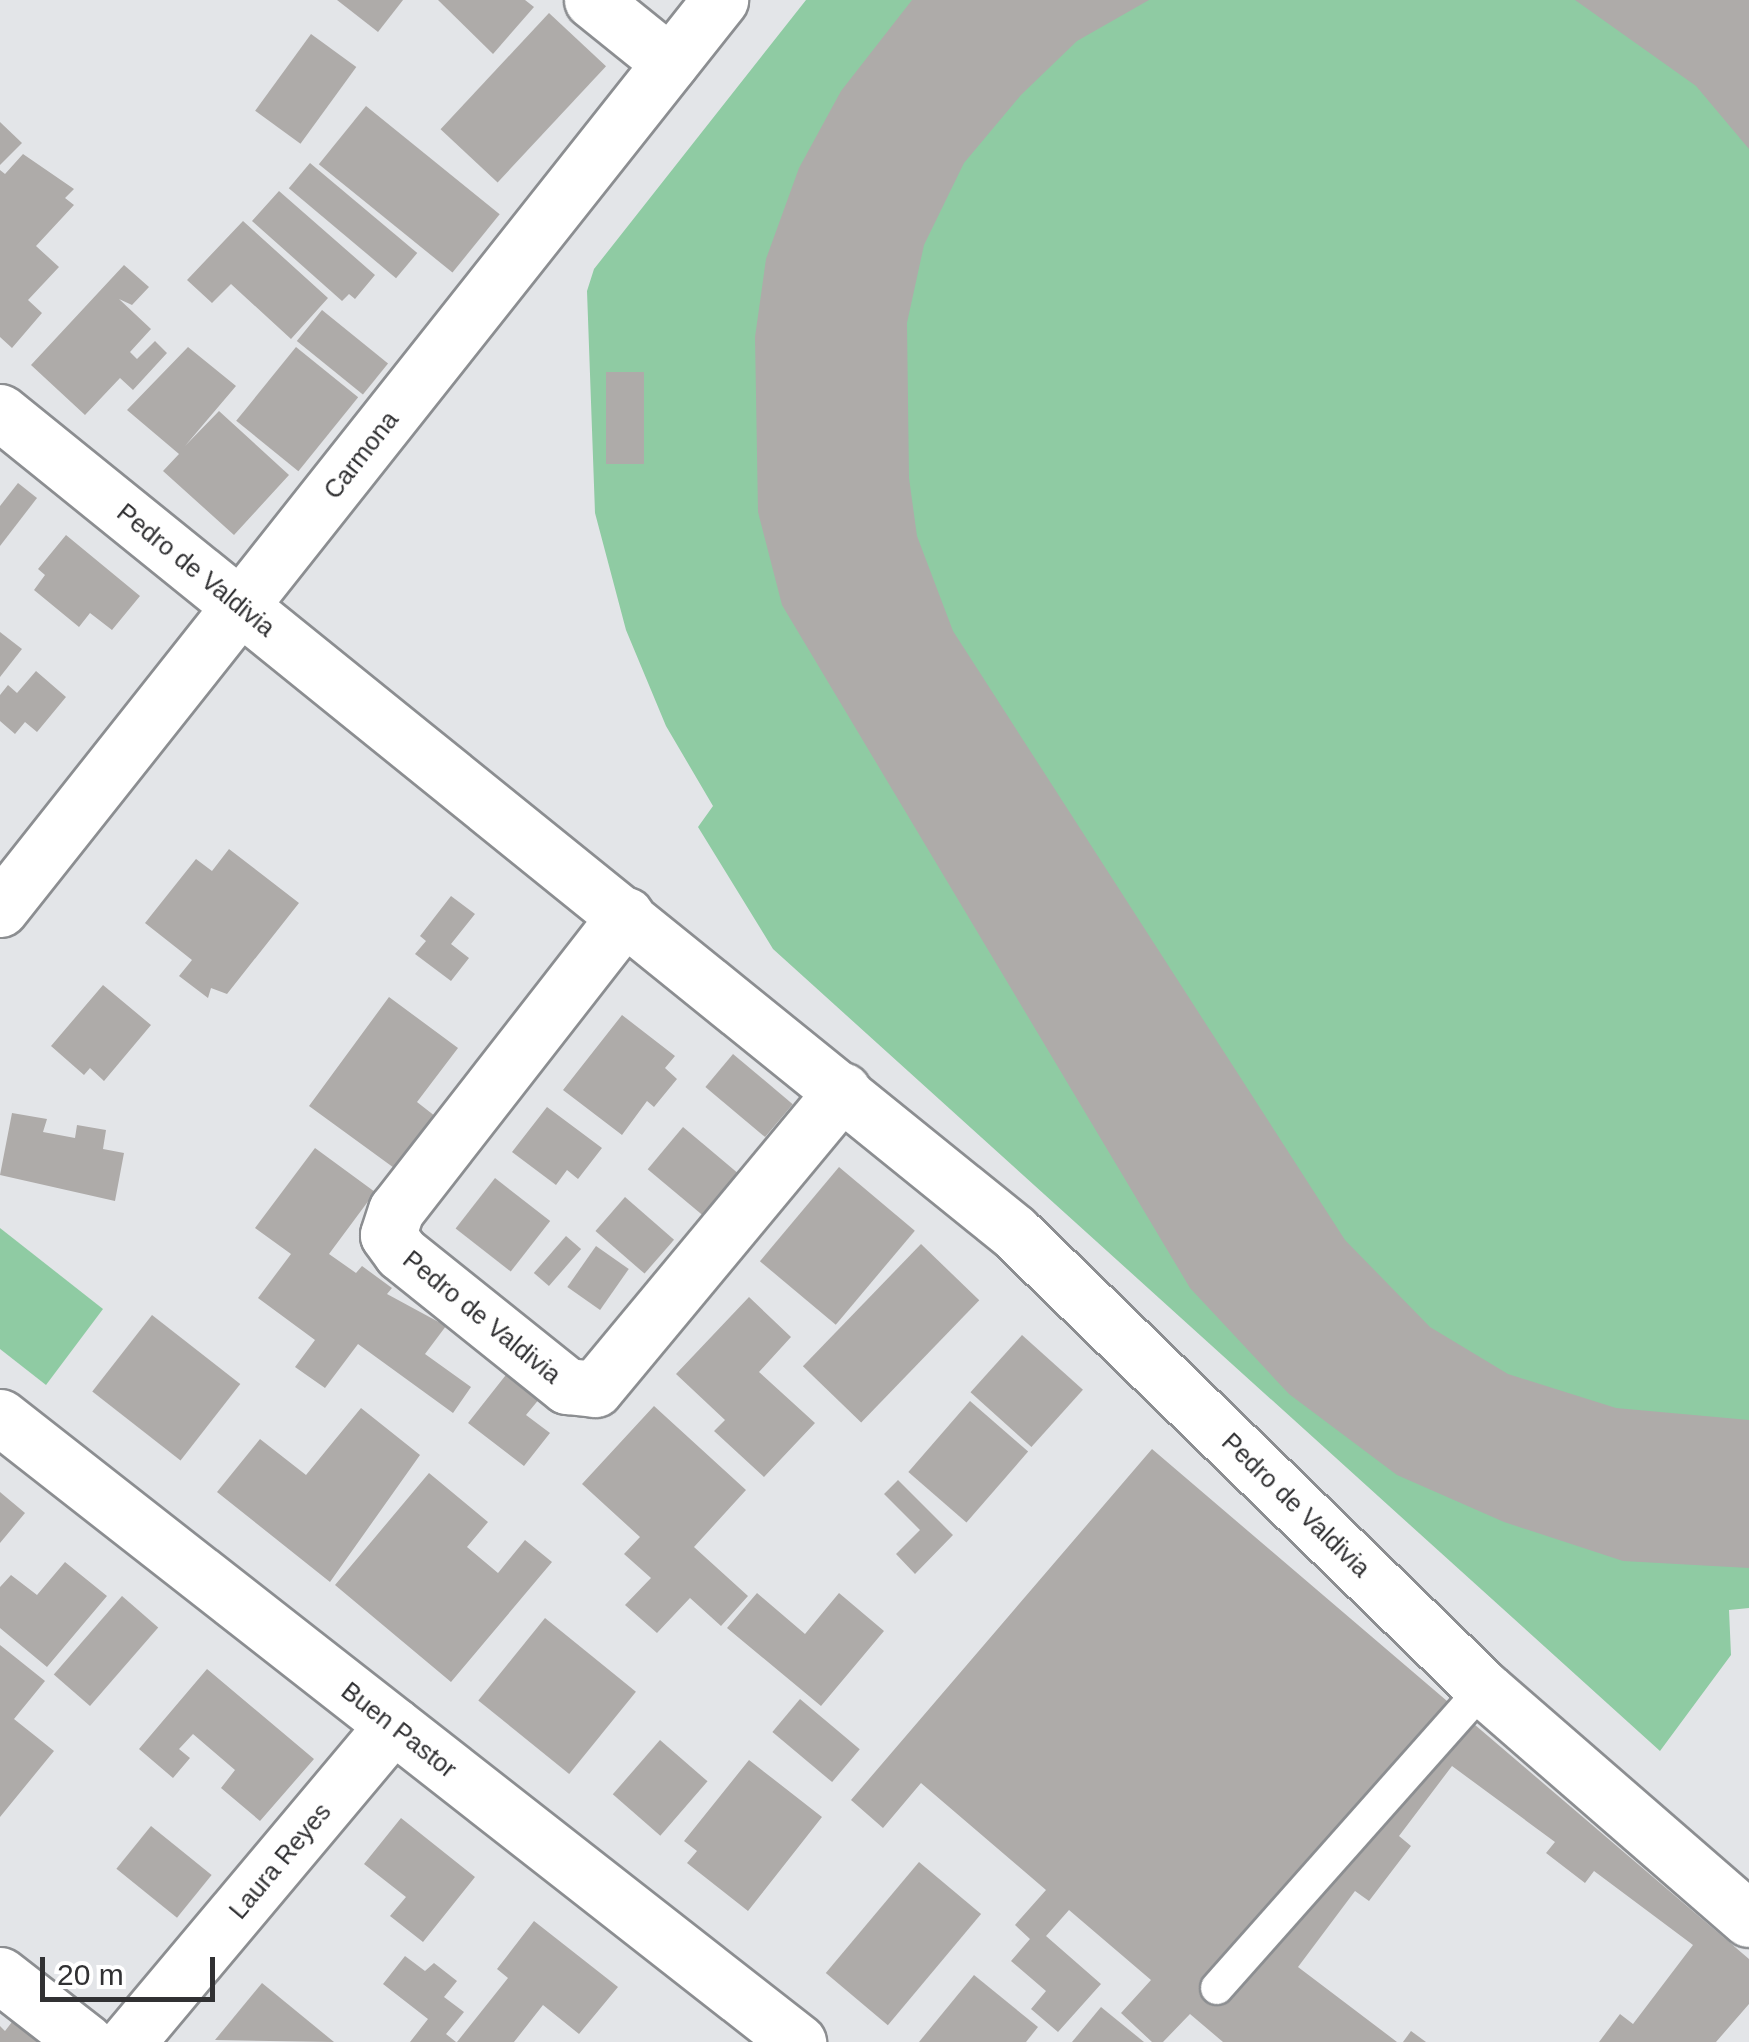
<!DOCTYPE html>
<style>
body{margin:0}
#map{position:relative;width:1749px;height:2042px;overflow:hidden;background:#e3e5e8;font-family:Arial,sans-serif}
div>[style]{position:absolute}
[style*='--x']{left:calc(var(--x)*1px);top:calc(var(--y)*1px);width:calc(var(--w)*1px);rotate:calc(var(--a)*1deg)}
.green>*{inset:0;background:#8fcba3}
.building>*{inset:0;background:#aeaba9;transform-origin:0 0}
.roads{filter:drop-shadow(2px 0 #8c8e91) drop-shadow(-2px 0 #8c8e91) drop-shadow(0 2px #8c8e91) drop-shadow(0 -2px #8c8e91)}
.lane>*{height:32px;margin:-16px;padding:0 16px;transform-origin:16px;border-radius:16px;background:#fff}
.street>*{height:55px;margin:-27.5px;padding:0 27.5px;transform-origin:27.5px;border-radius:27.5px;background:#fff}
.secondary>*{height:55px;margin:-27.5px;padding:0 27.5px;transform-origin:27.5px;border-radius:27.5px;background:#fff}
span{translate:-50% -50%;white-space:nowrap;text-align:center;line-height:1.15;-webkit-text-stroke:9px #fff;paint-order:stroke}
.street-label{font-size:25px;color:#313133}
.scale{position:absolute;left:40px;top:1957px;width:175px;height:45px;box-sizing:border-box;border:5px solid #313133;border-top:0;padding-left:12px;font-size:30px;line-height:35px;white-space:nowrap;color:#313133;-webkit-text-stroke:8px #fff;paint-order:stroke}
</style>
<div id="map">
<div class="green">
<i style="clip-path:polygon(806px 0,1749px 0,1749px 1608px,1729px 1610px,1731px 1655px,1660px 1751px,773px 949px,698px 827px,713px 806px,666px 726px,626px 630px,595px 513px,587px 291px,594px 269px)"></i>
<i style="clip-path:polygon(0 1228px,103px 1309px,46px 1385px,0 1349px)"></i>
</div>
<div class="building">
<i style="clip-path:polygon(337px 0,403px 0,378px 32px)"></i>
<i style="clip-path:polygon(438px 0,525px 0,534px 7px,493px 54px)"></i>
<i style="clip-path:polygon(912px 0,1149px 0,1077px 41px,1021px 95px,964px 163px,924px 245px,907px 323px,909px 478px,917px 536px,953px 631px,1345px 1240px,1430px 1327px,1508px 1374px,1616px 1408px,1749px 1420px,1749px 1568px,1623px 1561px,1504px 1522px,1397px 1475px,1289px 1394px,1190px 1288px,782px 605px,758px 512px,755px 337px,766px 259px,799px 168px,841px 91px)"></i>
<i style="clip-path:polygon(1575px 0,1749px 0,1749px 149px,1696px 86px)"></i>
<i style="left:549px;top:13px;width:78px;height:159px;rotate:43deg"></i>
<i style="left:311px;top:34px;width:56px;height:95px;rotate:36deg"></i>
<i style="left:366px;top:106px;width:172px;height:75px;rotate:39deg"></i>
<i style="clip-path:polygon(0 122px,22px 143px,0 165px)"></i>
<i style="clip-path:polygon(23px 154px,74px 189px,65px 198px,74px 205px,36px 246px,59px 267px,28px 300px,42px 313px,12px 348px,0 337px,0 170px,5px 174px)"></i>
<i style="left:310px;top:163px;width:140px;height:33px;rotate:40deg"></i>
<i style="clip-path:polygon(279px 191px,375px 275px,355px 299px,349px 294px,342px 301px,252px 221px)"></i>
<i style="clip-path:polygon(243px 221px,328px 298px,291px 339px,231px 284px,212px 303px,187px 280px)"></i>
<i style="clip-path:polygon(124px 265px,149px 287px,132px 305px,119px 299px,151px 329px,130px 352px,137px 359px,155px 341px,167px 353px,133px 390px,120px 378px,85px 415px,31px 365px)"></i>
<i style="left:322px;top:310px;width:85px;height:40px;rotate:39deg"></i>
<i style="clip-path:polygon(188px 347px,236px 386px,185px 446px,219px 411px,289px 475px,234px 535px,163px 471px,179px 454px,127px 410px)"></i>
<i style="left:296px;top:347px;width:80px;height:95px;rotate:39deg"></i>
<i style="left:606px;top:372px;width:38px;height:92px"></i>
<i style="clip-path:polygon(18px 483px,37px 498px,0 546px,0 506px)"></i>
<i style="clip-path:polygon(66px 535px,140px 596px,112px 630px,90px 613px,79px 627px,34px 590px,45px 575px,38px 569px)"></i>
<i style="clip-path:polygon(0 632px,22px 649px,0 677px)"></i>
<i style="clip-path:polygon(36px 671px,66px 697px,37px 732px,25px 722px,15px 734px,0 721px,0 695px,8px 685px,17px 693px)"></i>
<i style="clip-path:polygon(229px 849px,299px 903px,227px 994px,211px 988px,208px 998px,179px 976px,192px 960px,145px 923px,196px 859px,212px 871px)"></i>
<i style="clip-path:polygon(451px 896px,475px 914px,451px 944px,469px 958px,451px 981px,415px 954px,426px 941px,420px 936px)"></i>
<i style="clip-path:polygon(103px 985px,151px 1025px,104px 1081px,90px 1068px,84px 1075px,51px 1046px)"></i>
<i style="clip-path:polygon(389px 997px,458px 1048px,417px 1102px,440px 1120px,401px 1173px,309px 1106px)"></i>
<i style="clip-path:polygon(622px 1015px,675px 1056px,665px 1068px,677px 1079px,654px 1107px,647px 1101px,622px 1135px,563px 1090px)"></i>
<i style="left:733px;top:1054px;width:78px;height:43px;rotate:40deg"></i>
<i style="clip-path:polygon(547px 1107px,602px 1148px,578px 1179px,567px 1170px,556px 1185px,512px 1152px)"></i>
<i style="clip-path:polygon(12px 1113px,47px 1119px,43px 1132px,75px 1138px,77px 1125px,106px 1130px,103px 1149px,124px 1153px,115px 1201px,0 1175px)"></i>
<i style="left:683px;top:1127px;width:73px;height:55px;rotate:40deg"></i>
<i style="clip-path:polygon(315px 1148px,375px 1192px,329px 1254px,356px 1273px,362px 1266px,392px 1288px,387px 1294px,446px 1326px,425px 1354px,471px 1387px,453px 1413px,358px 1344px,325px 1388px,295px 1367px,315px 1340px,258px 1298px,291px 1254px,255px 1228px)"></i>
<i style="left:839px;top:1167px;width:99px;height:123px;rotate:40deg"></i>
<i style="left:495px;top:1178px;width:70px;height:64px;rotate:38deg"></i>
<i style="left:625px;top:1197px;width:65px;height:45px;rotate:41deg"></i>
<i style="left:566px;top:1236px;width:20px;height:49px;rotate:41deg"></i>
<i style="left:921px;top:1244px;width:81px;height:170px;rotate:44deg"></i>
<i style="left:596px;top:1246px;width:40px;height:50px;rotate:35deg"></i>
<i style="clip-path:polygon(749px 1297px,791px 1337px,759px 1372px,815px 1423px,764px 1477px,714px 1431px,725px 1420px,676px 1374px)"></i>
<i style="left:152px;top:1315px;width:112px;height:97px;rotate:38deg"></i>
<i style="left:1022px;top:1335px;width:82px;height:77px;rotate:42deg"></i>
<i style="clip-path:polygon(513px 1366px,545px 1392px,526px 1415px,550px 1433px,524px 1466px,468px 1423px)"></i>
<i style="left:970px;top:1401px;width:77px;height:94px;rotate:41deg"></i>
<i style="clip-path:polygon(654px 1406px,746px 1490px,694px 1547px,748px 1596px,721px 1626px,690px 1598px,657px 1633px,625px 1605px,651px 1578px,624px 1554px,640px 1537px,582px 1484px)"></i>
<i style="clip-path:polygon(361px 1408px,420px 1455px,330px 1582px,217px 1492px,260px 1439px,306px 1475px)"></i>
<i style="clip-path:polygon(1152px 1449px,1749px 1959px,1749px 2004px,1716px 2042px,1599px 2042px,1620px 2014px,1633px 2024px,1693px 1945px,1594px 1871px,1585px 1883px,1546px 1853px,1555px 1842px,1452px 1766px,1399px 1836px,1411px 1846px,1369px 1901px,1355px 1891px,1298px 1967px,1397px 2042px,1223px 2042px,1190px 2014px,1163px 2042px,1152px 2042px,1121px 2013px,1151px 1980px,1069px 1910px,1046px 1936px,1101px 1984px,1058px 2032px,1031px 2009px,1046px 1991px,1011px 1961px,1030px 1939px,1015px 1925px,1046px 1890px,921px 1783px,883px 1828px,851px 1800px)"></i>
<i style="clip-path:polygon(429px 1473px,488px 1522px,467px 1547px,498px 1573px,525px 1540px,552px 1562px,451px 1682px,335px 1585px)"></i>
<i style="clip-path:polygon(898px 1480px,953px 1535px,915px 1574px,896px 1554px,920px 1530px,884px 1494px)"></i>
<i style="clip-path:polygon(0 1492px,25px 1513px,0 1543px)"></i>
<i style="clip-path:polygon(65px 1562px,107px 1596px,47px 1667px,0 1628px,0 1587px,11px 1575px,37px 1595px)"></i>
<i style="clip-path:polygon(757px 1593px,805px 1634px,839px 1593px,884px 1631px,821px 1706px,727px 1628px)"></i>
<i style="left:122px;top:1596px;width:48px;height:104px;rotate:41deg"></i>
<i style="left:545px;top:1618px;width:117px;height:106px;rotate:39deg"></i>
<i style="clip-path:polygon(0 1645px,45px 1681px,14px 1719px,54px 1751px,0 1817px)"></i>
<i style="clip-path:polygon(207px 1669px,314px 1759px,260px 1821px,221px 1788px,235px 1770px,193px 1734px,179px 1749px,190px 1758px,173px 1778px,139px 1749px)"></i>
<i style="left:800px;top:1699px;width:78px;height:43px;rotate:40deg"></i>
<i style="left:660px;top:1740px;width:63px;height:72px;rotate:41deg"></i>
<i style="clip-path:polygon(749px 1760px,822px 1817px,748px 1911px,687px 1863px,697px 1851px,684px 1841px)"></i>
<i style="clip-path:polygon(401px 1818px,475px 1877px,423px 1942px,390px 1916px,406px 1897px,364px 1864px)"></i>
<i style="left:151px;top:1826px;width:78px;height:55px;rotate:39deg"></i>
<i style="left:919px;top:1862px;width:81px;height:145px;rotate:40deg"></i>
<i style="clip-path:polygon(534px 1921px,618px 1987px,579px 2034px,543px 2005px,514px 2042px,457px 2042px,508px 1978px,497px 1969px)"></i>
<i style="clip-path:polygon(405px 1956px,425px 1971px,434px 1963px,457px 1981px,444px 1997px,464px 2012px,446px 2034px,456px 2042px,410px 2042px,428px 2019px,383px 1984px)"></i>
<i style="clip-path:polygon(974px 1975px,1038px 2027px,1026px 2042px,919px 2042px)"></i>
<i style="clip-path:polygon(262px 1983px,334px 2042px,215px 2040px)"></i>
<i style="clip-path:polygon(1101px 2007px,1144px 2042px,1072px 2042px)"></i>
<i style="clip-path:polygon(15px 2018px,42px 2042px,0 2042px,0 2026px,5px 2031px)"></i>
<i style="clip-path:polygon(1411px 2031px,1426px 2042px,1403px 2042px)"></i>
</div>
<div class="roads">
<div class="lane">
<i style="--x:1217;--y:1988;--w:401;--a:-48.4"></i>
</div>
<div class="street">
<i style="--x:592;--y:0;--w:100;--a:38.9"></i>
<i style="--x:0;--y:412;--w:1304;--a:38.96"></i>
<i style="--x:1014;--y:1232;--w:654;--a:44.19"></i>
<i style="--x:1483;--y:1688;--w:352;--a:41"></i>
<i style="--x:626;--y:915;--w:374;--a:127.9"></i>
<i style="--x:396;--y:1210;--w:26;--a:108"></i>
<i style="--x:388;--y:1235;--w:22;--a:54"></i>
<i style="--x:401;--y:1253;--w:213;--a:38.7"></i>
<i style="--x:567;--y:1386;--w:28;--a:6"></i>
<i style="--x:595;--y:1389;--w:388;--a:-50.3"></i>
<i style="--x:0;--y:1417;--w:1014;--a:38.07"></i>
<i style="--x:0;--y:1975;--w:109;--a:37.9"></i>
<i style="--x:127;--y:2042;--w:414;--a:-50"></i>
</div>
<div class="secondary">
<i style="--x:0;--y:909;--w:1160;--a:-51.62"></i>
</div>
</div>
<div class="street-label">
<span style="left:361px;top:455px;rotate:-52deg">Carmona</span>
<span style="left:196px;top:570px;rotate:39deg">Pedro de Valdivia</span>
<span style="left:482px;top:1317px;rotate:39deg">Pedro de Valdivia</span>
<span style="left:1296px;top:1505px;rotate:44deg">Pedro de Valdivia</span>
<span style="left:399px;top:1730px;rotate:38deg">Buen Pastor</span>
<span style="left:280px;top:1861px;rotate:-50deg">Laura Reyes</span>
</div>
<div class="scale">20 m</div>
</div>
